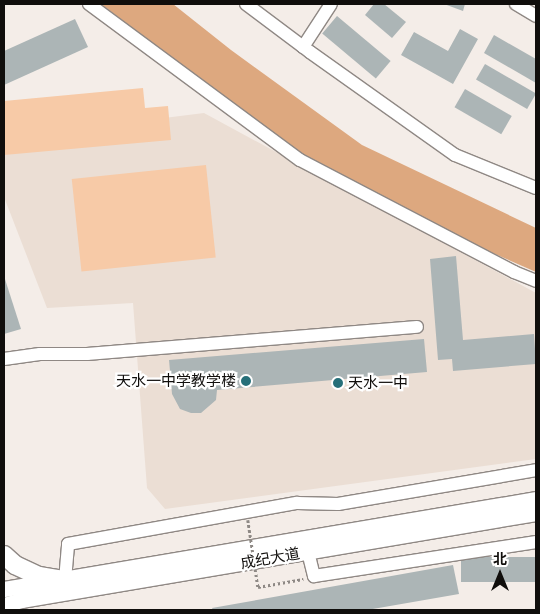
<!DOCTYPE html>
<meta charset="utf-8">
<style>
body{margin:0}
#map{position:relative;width:540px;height:614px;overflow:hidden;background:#f4ede8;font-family:"Libre Baskerville","Noto Sans SC",serif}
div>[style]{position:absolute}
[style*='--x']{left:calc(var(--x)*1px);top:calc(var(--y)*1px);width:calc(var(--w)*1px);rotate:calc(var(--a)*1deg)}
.built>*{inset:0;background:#ebded4}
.green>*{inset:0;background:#f7caa7;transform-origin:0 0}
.water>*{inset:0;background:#dda87f}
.building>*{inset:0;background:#acb5b6;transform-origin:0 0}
.path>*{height:2.5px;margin-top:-1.25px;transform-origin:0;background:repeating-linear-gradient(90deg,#8e8985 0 2.5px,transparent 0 5px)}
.roads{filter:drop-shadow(1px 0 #8f8884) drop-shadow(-1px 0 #8f8884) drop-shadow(0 1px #8f8884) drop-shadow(0 -1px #8f8884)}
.minor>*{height:12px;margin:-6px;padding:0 6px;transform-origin:6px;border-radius:6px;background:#fff}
.major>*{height:15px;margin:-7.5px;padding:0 7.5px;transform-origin:7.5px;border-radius:7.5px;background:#fff}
.highway>*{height:18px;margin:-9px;padding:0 9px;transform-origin:9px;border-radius:9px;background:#fff}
.path-bridge>*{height:2.5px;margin-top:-1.25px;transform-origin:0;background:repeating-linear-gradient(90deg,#8e8985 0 2.5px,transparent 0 5px)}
.dots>*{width:14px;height:14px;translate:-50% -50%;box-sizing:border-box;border:2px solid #fff;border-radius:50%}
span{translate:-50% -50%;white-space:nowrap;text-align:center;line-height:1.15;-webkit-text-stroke:4.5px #fff;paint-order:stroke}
.poi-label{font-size:15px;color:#100e0c}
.right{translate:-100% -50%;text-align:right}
.left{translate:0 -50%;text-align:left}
.street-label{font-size:15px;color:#100e0c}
.frame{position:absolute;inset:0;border:5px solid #100e0c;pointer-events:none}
.north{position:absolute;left:475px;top:549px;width:50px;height:50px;-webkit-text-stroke:4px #fff;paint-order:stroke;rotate:0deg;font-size:14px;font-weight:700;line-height:20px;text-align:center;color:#100e0c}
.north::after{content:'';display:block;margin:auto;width:18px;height:22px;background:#100e0c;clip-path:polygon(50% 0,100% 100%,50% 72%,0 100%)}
</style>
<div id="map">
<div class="built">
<i style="clip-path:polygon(204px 113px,536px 293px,536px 459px,165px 509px,147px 488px,133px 303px,47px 308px,4px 197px,4px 138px)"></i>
</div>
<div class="green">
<i style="clip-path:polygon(143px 88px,145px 108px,168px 106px,171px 140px,4px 155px,4px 101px)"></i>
<i style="left:206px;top:165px;width:93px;height:135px;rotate:84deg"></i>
</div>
<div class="water">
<i style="clip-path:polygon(101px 4px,173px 4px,231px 50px,362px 145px,536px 228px,536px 272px,447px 233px,302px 154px,174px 60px)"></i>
</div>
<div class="building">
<i style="clip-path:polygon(374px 4px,384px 4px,406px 22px,392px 38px,365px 15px)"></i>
<i style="clip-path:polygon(444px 4px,465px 4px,463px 11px)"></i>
<i style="left:337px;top:16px;width:70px;height:23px;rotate:40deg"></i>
<i style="clip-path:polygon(75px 19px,88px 47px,4px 85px,4px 51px)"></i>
<i style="clip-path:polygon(460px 29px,478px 39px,453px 84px,401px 55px,414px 32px,448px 51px)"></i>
<i style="clip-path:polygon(494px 35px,536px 59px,536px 83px,484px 53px)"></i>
<i style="left:485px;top:64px;width:59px;height:18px;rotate:30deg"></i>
<i style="left:465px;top:89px;width:54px;height:21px;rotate:30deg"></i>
<i style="clip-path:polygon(456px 256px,463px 340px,534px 334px,536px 364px,453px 371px,452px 359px,438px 360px,430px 259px)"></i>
<i style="clip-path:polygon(4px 276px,21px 329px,4px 334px)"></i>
<i style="clip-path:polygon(424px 339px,427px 372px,217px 390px,216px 400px,201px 413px,191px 413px,180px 409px,172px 394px,169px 360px)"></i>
<i style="left:536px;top:557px;width:25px;height:75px;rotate:90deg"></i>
<i style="clip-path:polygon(453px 565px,459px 594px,367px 610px,213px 610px,212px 608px)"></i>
</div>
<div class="path">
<i style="--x:258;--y:587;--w:46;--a:-10.1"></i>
</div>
<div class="roads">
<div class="minor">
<i style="--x:89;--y:4;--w:262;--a:36.5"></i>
<i style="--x:300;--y:160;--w:242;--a:27.6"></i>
<i style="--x:514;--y:272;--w:24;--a:22"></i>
<i style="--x:246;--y:4;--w:80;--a:36.9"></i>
<i style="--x:310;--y:52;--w:178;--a:35.4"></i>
<i style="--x:455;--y:155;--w:87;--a:22.2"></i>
<i style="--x:516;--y:4;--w:23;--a:31"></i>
<i style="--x:303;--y:47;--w:51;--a:-56.9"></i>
<i style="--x:4;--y:359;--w:36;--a:-8"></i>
<i style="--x:40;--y:354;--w:47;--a:0"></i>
<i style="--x:87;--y:354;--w:331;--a:-4.7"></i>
<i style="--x:308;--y:552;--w:25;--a:76"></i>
<i style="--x:314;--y:576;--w:225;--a:-8.7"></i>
<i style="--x:65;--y:580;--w:36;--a:-85"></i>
<i style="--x:68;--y:544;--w:233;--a:-10.2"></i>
<i style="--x:297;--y:503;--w:41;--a:1.4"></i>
<i style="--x:338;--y:504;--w:201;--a:-9.7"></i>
</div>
<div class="major">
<i style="--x:4;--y:589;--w:540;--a:-9.6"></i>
<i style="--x:4;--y:605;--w:18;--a:-16"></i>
<i style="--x:21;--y:600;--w:522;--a:-9.59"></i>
</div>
<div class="highway">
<i style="--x:4;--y:555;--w:15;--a:42"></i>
<i style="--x:15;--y:565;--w:26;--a:25"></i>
<i style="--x:39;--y:576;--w:26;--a:9"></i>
</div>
</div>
<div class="path-bridge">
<i style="--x:248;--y:520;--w:68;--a:81.5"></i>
</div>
<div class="dots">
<i style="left:246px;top:381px;background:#266f79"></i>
<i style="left:338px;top:383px;background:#266f79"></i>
</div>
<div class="poi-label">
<span class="right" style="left:236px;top:381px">天水一中学教学楼</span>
<span class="left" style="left:348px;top:383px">天水一中</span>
</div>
<div class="street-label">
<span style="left:270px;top:558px;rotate:-10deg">成纪大道</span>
</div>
<div class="frame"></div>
<div class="north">北</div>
</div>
